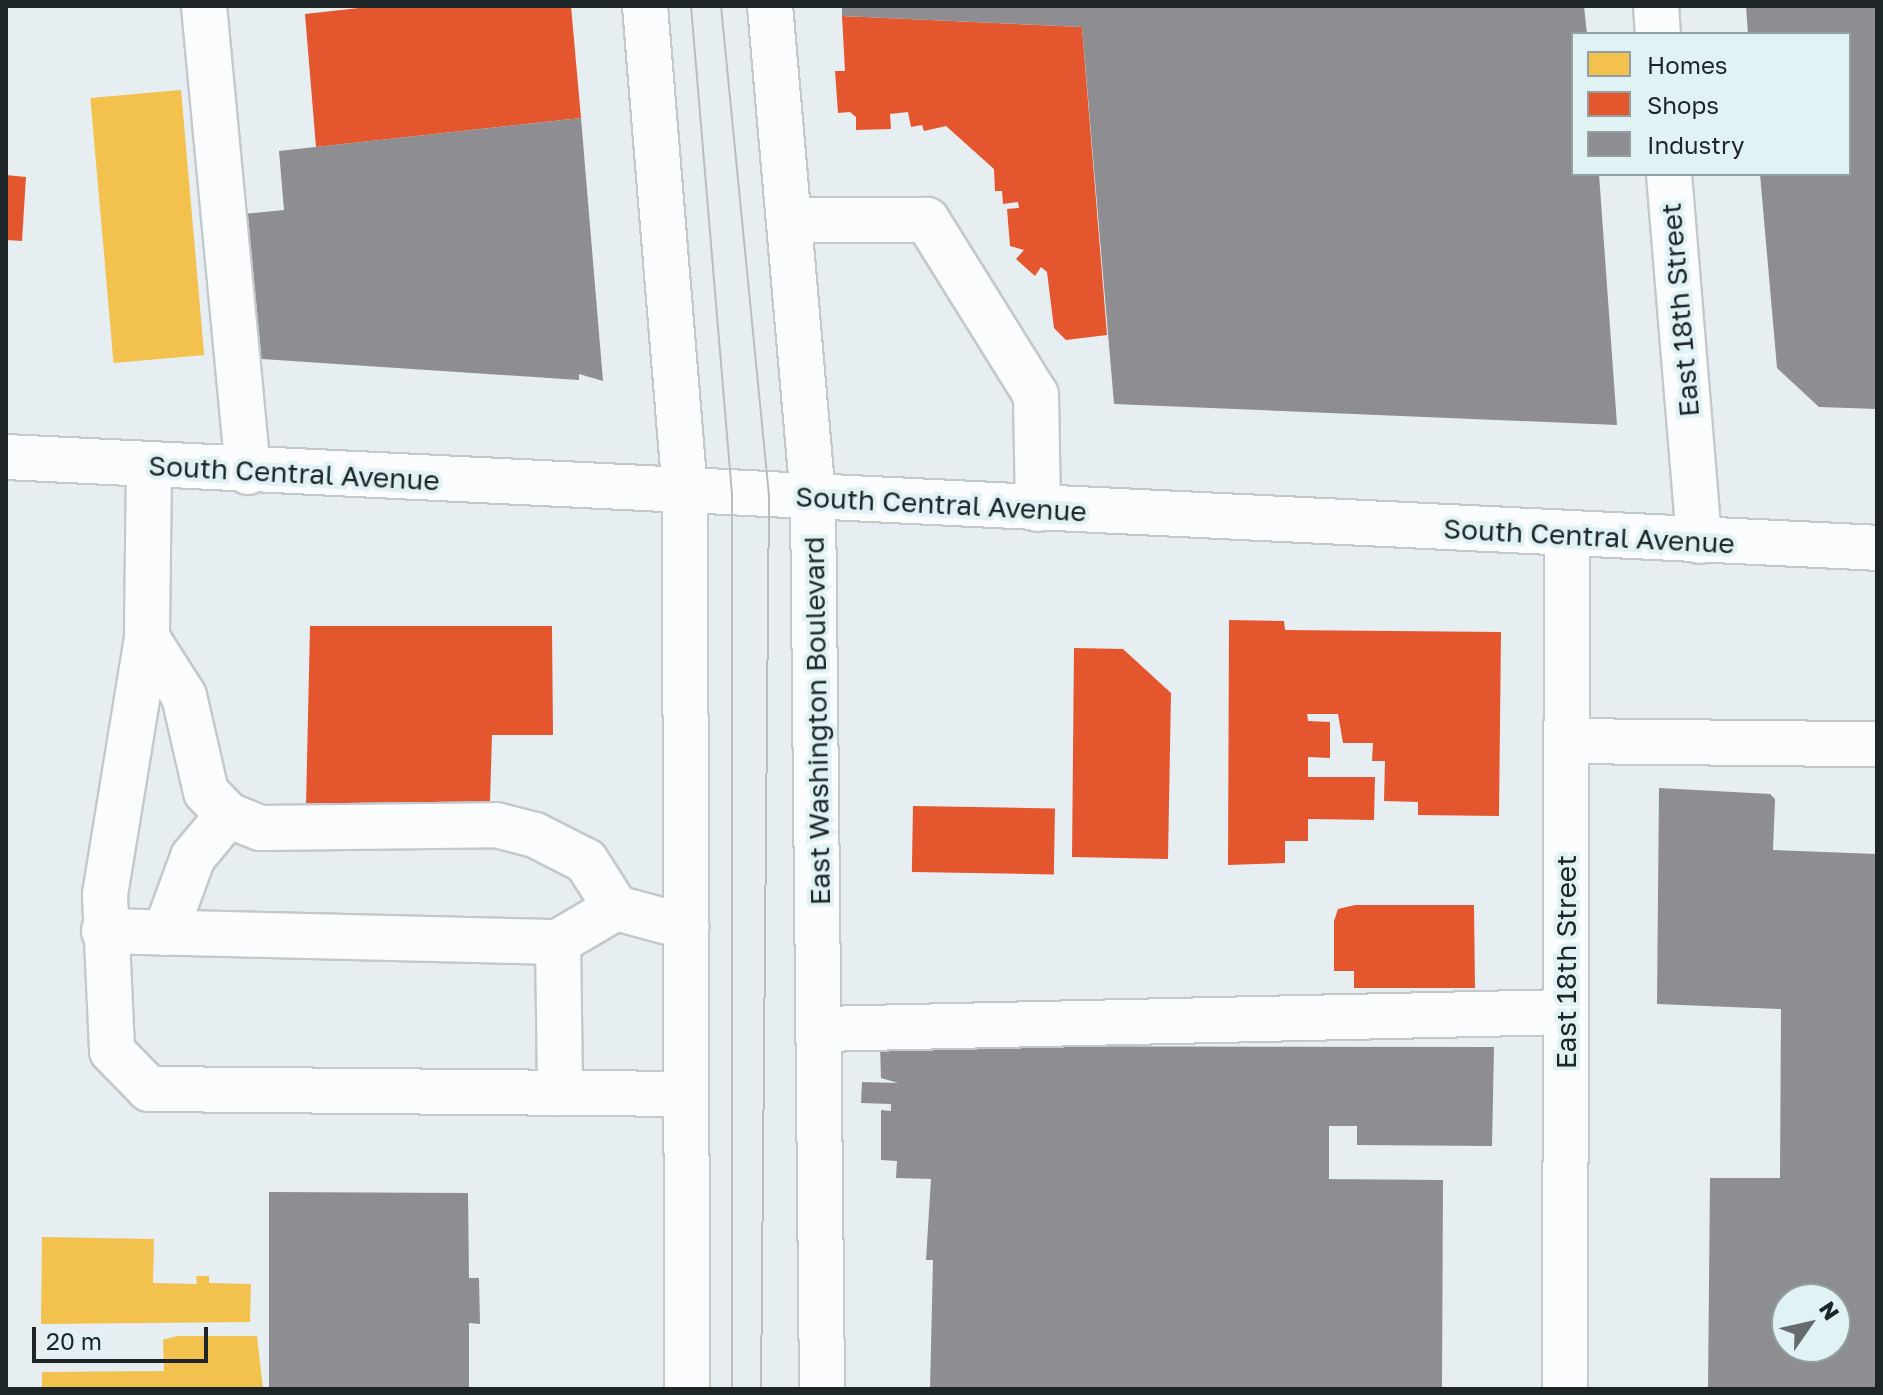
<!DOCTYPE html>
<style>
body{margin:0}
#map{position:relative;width:1883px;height:1395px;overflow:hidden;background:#e6eef1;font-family:"Golos Text",sans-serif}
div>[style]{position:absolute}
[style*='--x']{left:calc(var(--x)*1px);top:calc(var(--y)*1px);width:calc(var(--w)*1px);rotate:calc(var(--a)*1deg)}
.homes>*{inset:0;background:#f2c14e;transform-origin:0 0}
.shops>*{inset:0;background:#e4572e;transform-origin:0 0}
.industry>*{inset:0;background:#8d8d92}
.roads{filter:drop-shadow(2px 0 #c3c9cb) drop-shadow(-2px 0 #c3c9cb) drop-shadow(0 2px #c3c9cb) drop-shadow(0 -2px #c3c9cb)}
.minor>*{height:44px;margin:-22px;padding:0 22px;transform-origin:22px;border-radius:22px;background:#fbfcfd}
.major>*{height:44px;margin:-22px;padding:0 22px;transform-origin:22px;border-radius:22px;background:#fbfcfd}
.tram>*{height:2px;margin:-1px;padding:0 1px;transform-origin:1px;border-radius:1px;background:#babdbd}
span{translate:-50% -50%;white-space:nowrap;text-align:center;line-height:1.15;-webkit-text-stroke:8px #e1f2f5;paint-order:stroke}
.street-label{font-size:28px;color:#1e2526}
.frame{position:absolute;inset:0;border:8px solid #1e2526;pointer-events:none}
.legend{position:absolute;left:1571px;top:32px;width:280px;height:144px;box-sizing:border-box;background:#e1f2f5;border:2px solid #93a0a2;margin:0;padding:10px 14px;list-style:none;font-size:24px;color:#1e2526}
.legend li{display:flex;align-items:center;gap:16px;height:40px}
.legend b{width:40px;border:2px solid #93a0a2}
.north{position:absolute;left:1771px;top:1283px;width:80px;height:80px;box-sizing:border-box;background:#e1f2f5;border:2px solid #93a0a2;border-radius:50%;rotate:56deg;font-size:22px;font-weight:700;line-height:32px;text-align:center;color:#1e2526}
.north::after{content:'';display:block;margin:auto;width:28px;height:36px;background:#646b6d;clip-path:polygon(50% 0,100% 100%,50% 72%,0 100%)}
.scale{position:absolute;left:32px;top:1327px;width:176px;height:36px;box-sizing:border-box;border:4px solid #1e2526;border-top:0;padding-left:10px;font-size:24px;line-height:28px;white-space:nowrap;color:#1e2526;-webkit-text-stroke:6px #e1f2f5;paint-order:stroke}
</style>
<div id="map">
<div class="homes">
<i style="left:181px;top:90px;width:266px;height:91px;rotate:85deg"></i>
<i style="clip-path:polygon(42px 1237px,154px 1239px,153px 1283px,197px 1284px,196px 1276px,209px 1276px,209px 1283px,251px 1284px,250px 1322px,41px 1324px)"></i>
<i style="clip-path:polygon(177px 1336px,257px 1336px,263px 1389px,42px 1389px,42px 1372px,164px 1371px,163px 1340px)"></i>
</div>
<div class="shops">
<i style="clip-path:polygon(377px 6px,571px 6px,581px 118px,316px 147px,305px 14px)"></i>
<i style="clip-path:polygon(842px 16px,1082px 27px,1107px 335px,1066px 340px,1054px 328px,1047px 272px,1041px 267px,1035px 276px,1016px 259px,1024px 250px,1010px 246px,1007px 209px,1019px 208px,1018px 202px,1003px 204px,1002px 191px,995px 191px,994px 169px,946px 126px,924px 131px,922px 125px,911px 127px,908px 112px,890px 114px,891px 129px,856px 130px,856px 117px,850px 112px,838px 113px,835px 71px,845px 71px)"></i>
<i style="clip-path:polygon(6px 175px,26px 177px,22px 241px,6px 240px)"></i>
<i style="clip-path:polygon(1229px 620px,1284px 621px,1285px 630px,1501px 632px,1499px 816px,1418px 815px,1418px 802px,1384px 801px,1385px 761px,1372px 761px,1373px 743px,1343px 743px,1338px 714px,1307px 714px,1308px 721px,1330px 722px,1330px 758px,1308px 757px,1308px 777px,1375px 777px,1374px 820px,1308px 819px,1308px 841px,1285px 841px,1285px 863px,1228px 865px)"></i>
<i style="clip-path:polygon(310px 626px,552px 626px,553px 735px,492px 735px,490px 802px,306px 807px)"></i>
<i style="clip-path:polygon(1074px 648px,1123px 649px,1171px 693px,1168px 859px,1072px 857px)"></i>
<i style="left:913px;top:806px;width:142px;height:66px;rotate:1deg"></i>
<i style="clip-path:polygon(1355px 905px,1474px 905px,1475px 988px,1354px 988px,1354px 971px,1334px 971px,1334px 921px,1338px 909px)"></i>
</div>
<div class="industry">
<i style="clip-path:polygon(842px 6px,1584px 6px,1587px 34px,1573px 34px,1573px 174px,1599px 174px,1617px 425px,1114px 404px,1082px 27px,842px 16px)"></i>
<i style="clip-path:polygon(1746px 6px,1877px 6px,1877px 409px,1819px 407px,1777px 368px,1760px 174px,1849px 174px,1849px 34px,1748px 34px)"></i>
<i style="clip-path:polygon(581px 118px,603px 381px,579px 374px,579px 380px,248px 358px,235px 215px,284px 210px,279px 151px)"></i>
<i style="clip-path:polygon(evenodd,1659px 788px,1770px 794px,1775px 799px,1773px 850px,1877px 854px,1877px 1389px,1708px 1389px,1710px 1178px,1780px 1178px,1781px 1009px,1657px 1004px,1659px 788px,1787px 1299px,1835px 1299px,1835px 1347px,1787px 1347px,1787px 1299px)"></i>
<i style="clip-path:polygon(880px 1046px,1494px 1047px,1492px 1146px,1357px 1145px,1357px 1126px,1329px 1126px,1329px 1179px,1320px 1179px,1443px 1180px,1442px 1389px,930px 1389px,933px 1260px,926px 1260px,931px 1179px,896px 1178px,897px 1161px,881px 1160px,881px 1110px,891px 1111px,891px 1104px,861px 1103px,862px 1082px,898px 1083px,881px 1078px)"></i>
<i style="clip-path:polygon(269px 1192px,468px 1193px,469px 1278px,479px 1278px,480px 1324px,469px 1323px,469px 1389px,269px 1389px)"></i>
</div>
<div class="roads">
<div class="minor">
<i style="--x:204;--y:6;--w:468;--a:84.6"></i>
<i style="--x:1656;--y:6;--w:28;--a:86"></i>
<i style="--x:1669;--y:174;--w:368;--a:85.3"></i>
<i style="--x:789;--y:220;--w:138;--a:0"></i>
<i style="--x:927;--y:220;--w:206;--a:58.1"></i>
<i style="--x:1036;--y:395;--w:114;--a:89"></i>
<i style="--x:149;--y:467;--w:171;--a:90.7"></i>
<i style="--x:147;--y:638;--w:260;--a:99.3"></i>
<i style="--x:105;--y:895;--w:156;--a:87.4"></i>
<i style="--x:112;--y:1051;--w:53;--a:45.8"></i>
<i style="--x:149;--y:1089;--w:537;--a:0.53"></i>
<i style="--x:147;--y:638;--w:69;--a:57.5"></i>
<i style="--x:184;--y:696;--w:98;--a:77.1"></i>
<i style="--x:206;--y:792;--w:32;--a:46"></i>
<i style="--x:228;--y:815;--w:35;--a:22"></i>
<i style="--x:261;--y:828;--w:235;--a:-0.7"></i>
<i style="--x:496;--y:825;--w:40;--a:14.4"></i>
<i style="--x:535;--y:835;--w:57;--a:27"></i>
<i style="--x:586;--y:861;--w:56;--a:57.4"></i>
<i style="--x:1566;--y:741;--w:311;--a:0.6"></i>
<i style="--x:104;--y:931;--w:454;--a:1.4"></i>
<i style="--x:558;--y:942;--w:67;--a:-30.4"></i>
<i style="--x:616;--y:908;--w:73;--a:15"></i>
<i style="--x:165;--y:933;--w:81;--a:-69.8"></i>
<i style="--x:193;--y:857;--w:55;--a:-50.2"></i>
<i style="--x:558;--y:942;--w:151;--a:89.2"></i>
<i style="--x:822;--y:1029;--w:744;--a:-1.31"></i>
<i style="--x:1565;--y:1389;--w:854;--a:-89.87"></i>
</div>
<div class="major">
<i style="--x:645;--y:6;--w:487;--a:85.3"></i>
<i style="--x:685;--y:491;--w:898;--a:89.87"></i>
<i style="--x:770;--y:6;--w:494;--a:85"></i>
<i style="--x:813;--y:498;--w:891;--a:89.42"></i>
<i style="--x:6;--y:457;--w:1873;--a:2.78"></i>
</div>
</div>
<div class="tram">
<i style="--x:691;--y:6;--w:489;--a:85.2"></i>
<i style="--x:732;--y:493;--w:896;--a:90"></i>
<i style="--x:721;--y:6;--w:490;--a:84.4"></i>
<i style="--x:769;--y:494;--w:895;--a:90.51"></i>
</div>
<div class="street-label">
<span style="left:1680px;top:310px;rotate:-95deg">East 18th Street</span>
<span style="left:294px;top:473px;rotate:3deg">South Central Avenue</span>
<span style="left:941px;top:504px;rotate:3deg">South Central Avenue</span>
<span style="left:1589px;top:536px;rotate:3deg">South Central Avenue</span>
<span style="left:817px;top:721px;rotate:-91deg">East Washington Boulevard</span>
<span style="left:1566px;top:962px;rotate:-90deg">East 18th Street</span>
</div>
<div class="frame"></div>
<ul class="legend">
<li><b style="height:22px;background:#f2c14e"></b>Homes</li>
<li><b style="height:22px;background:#e4572e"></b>Shops</li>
<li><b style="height:22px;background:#8d8d92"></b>Industry</li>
</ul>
<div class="north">N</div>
<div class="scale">20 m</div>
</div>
